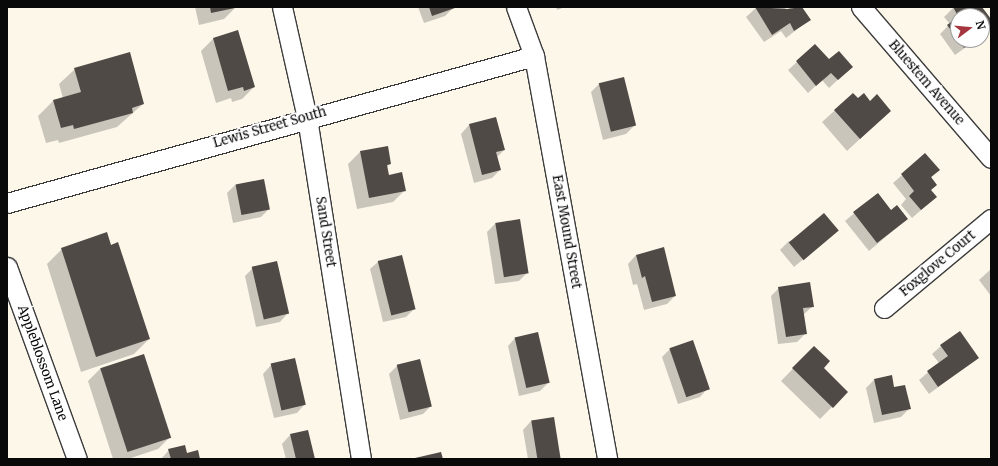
<!DOCTYPE html>
<style>
body{margin:0}
#map{position:relative;width:998px;height:466px;overflow:hidden;background:#fcf7e9;font-family:Merriweather,serif}
div>[style]{position:absolute}
[style*='--x']{left:calc(var(--x)*1px);top:calc(var(--y)*1px);width:calc(var(--w)*1px);rotate:calc(var(--a)*1deg)}
.shadow>*{inset:0;background:#0003}
.building>*{inset:0;background:#504a47;transform-origin:0 0}
.roads{filter:drop-shadow(1px 0 #3c3c3c) drop-shadow(-1px 0 #3c3c3c) drop-shadow(0 1px #3c3c3c) drop-shadow(0 -1px #3c3c3c)}
.minor>*{height:19px;margin:-9.5px;padding:0 9.5px;transform-origin:9.5px;border-radius:9.5px;background:#fff}
span{translate:-50% -50%;white-space:nowrap;text-align:center;line-height:1.15;-webkit-text-stroke:4px #fff;paint-order:stroke}
.street-label{font-size:13px;color:#090909}
.frame{position:absolute;inset:0;border:8px solid #090909;pointer-events:none}
.north{position:absolute;left:950px;top:8px;width:40px;height:40px;box-sizing:border-box;background:#fff;border:1px solid #9d9d9d;border-radius:50%;rotate:74deg;font-size:11px;font-weight:700;line-height:16px;text-align:center;color:#090909}
.north::after{content:'';display:block;margin:auto;width:14px;height:18px;background:#a53640;clip-path:polygon(50% 0,100% 100%,50% 72%,0 100%)}
</style>
<div id="map">
<div class="shadow">
<i style="clip-path:polygon(195px 7px,236px 7px,224px 19px,199px 25px)"></i>
<i style="clip-path:polygon(418px 7px,453px 7px,453px 8px,445px 16px,424px 23px)"></i>
<i style="clip-path:polygon(556px 7px,565px 7px,557px 10px)"></i>
<i style="clip-path:polygon(757px 7px,784px 7px,787px 10px,792px 7px,801px 7px,810px 19px,786px 38px,781px 31px,764px 42px,746px 17px)"></i>
<i style="clip-path:polygon(954px 7px,981px 7px,991px 21px,991px 27px,982px 35px,982px 16px,958px 16px,958px 40px,976px 40px,955px 55px,940px 34px,950px 24px,944px 17px)"></i>
<i style="clip-path:polygon(238px 32px,254px 87px,242px 99px,232px 102px,231px 98px,216px 103px,201px 51px,213px 39px)"></i>
<i style="clip-path:polygon(815px 46px,843px 75px,829px 88px,822px 80px,808px 93px,788px 70px)"></i>
<i style="clip-path:polygon(75px 69px,143px 104px,117px 127px,59px 143px,58px 140px,46px 143px,38px 116px,53px 101px,63px 98px,59px 84px)"></i>
<i style="clip-path:polygon(599px 84px,635px 125px,626px 134px,603px 140px,591px 92px)"></i>
<i style="clip-path:polygon(853px 94px,858px 100px,890px 111px,847px 151px,822px 122px)"></i>
<i style="clip-path:polygon(496px 118px,504px 150px,497px 157px,500px 170px,492px 178px,474px 183px,461px 134px,469px 125px)"></i>
<i style="clip-path:polygon(360px 152px,390px 164px,386px 168px,388px 176px,405px 190px,393px 202px,357px 209px,348px 164px)"></i>
<i style="clip-path:polygon(925px 155px,938px 170px,931px 178px,930px 190px,936px 197px,912px 218px,901px 205px,906px 199px,893px 183px)"></i>
<i style="clip-path:polygon(235px 185px,269px 209px,261px 217px,233px 223px,227px 193px)"></i>
<i style="clip-path:polygon(877px 194px,891px 211px,907px 219px,869px 251px,845px 221px)"></i>
<i style="clip-path:polygon(496px 223px,528px 272px,519px 281px,495px 284px,487px 232px)"></i>
<i style="clip-path:polygon(837px 231px,794px 267px,780px 250px,789px 241px)"></i>
<i style="clip-path:polygon(111px 246px,149px 339px,134px 354px,81px 372px,47px 264px,62px 249px)"></i>
<i style="clip-path:polygon(636px 255px,675px 296px,667px 304px,644px 310px,637px 284px,633px 285px,628px 264px)"></i>
<i style="clip-path:polygon(379px 261px,414px 309px,406px 317px,383px 322px,370px 269px)"></i>
<i style="clip-path:polygon(253px 268px,288px 313px,280px 322px,256px 327px,245px 276px)"></i>
<i style="clip-path:polygon(991px 269px,991px 296px,979px 280px)"></i>
<i style="clip-path:polygon(779px 288px,813px 306px,803px 315px,806px 333px,797px 342px,778px 344px,771px 296px)"></i>
<i style="clip-path:polygon(516px 337px,548px 383px,540px 391px,519px 396px,508px 346px)"></i>
<i style="clip-path:polygon(941px 346px,977px 358px,929px 394px,919px 380px,939px 363px,932px 354px)"></i>
<i style="clip-path:polygon(814px 347px,822px 368px,847px 392px,820px 419px,781px 381px)"></i>
<i style="clip-path:polygon(670px 349px,708px 388px,700px 397px,678px 404px,662px 357px)"></i>
<i style="clip-path:polygon(143px 355px,170px 437px,158px 449px,128px 459px,113px 459px,88px 381px,100px 369px)"></i>
<i style="clip-path:polygon(295px 360px,305px 404px,297px 413px,274px 418px,263px 374px,271px 365px)"></i>
<i style="clip-path:polygon(397px 366px,431px 406px,423px 414px,400px 420px,389px 374px)"></i>
<i style="clip-path:polygon(874px 380px,893px 388px,909px 409px,901px 417px,874px 423px,866px 388px)"></i>
<i style="clip-path:polygon(553px 418px,560px 459px,528px 459px,523px 430px,531px 421px)"></i>
<i style="clip-path:polygon(290px 435px,314px 459px,286px 459px,282px 444px)"></i>
<i style="clip-path:polygon(169px 450px,186px 454px,199px 459px,161px 459px)"></i>
</div>
<div class="building">
<i style="clip-path:polygon(210px 7px,235px 7px,235px 8px,211px 13px)"></i>
<i style="clip-path:polygon(429px 7px,454px 7px,455px 8px,432px 16px)"></i>
<i style="clip-path:polygon(755px 7px,787px 9px,802px 7px,811px 20px,794px 31px,790px 23px,772px 35px)"></i>
<i style="clip-path:polygon(953px 7px,982px 7px,991px 19px,991px 28px,982px 34px,982px 16px,958px 16px)"></i>
<i style="clip-path:polygon(958px 17px,958px 39px,947px 25px)"></i>
<i style="clip-path:polygon(238px 30px,255px 87px,244px 91px,243px 87px,228px 91px,213px 38px)"></i>
<i style="clip-path:polygon(958px 40px,974px 40px,964px 48px)"></i>
<i style="clip-path:polygon(815px 44px,829px 59px,839px 51px,853px 67px,838px 80px,831px 73px,816px 86px,796px 61px)"></i>
<i style="clip-path:polygon(130px 52px,144px 104px,132px 108px,133px 113px,74px 129px,73px 125px,61px 128px,53px 100px,81px 92px,74px 68px)"></i>
<i style="left:624px;top:77px;width:50px;height:26px;rotate:76deg"></i>
<i style="clip-path:polygon(853px 93px,858px 98px,864px 93px,870px 101px,877px 94px,891px 111px,860px 139px,834px 110px)"></i>
<i style="clip-path:polygon(496px 117px,505px 150px,496px 152px,501px 170px,482px 175px,469px 124px)"></i>
<i style="clip-path:polygon(388px 146px,391px 164px,387px 165px,389px 175px,402px 172px,406px 191px,369px 198px,360px 151px)"></i>
<i style="clip-path:polygon(925px 153px,940px 170px,931px 177px,937px 185px,931px 190px,937px 197px,921px 210px,909px 196px,914px 191px,901px 174px)"></i>
<i style="left:264px;top:179px;width:31px;height:29px;rotate:79deg"></i>
<i style="clip-path:polygon(878px 193px,891px 210px,897px 205px,908px 219px,877px 243px,853px 212px)"></i>
<i style="left:824px;top:213px;width:23px;height:46px;rotate:50deg"></i>
<i style="left:520px;top:219px;width:55px;height:25px;rotate:81deg"></i>
<i style="clip-path:polygon(107px 232px,111px 245px,118px 242px,150px 339px,96px 357px,61px 248px)"></i>
<i style="clip-path:polygon(664px 247px,676px 296px,652px 302px,645px 276px,642px 278px,636px 255px)"></i>
<i style="left:402px;top:255px;width:56px;height:25px;rotate:76deg"></i>
<i style="left:277px;top:261px;width:54px;height:26px;rotate:77deg"></i>
<i style="clip-path:polygon(810px 282px,814px 307px,803px 308px,807px 334px,786px 337px,778px 287px)"></i>
<i style="clip-path:polygon(960px 331px,979px 358px,938px 387px,927px 371px,948px 356px,940px 345px)"></i>
<i style="left:538px;top:332px;width:52px;height:24px;rotate:77deg"></i>
<i style="left:693px;top:340px;width:52px;height:25px;rotate:71deg"></i>
<i style="clip-path:polygon(814px 346px,830px 361px,824px 368px,848px 392px,833px 408px,792px 368px)"></i>
<i style="left:144px;top:354px;width:88px;height:46px;rotate:72deg"></i>
<i style="left:295px;top:358px;width:48px;height:25px;rotate:77deg"></i>
<i style="left:420px;top:359px;width:49px;height:24px;rotate:76deg"></i>
<i style="clip-path:polygon(892px 375px,894px 387px,905px 385px,911px 409px,882px 415px,874px 379px)"></i>
<i style="left:554px;top:417px;width:43px;height:23px;rotate:81deg"></i>
<i style="clip-path:polygon(308px 430px,315px 459px,296px 459px,290px 434px)"></i>
<i style="clip-path:polygon(185px 445px,187px 453px,198px 450px,200px 459px,171px 459px,168px 449px)"></i>
<i style="clip-path:polygon(441px 452px,443px 459px,415px 459px,415px 458px)"></i>
</div>
<div class="roads">
<div class="minor">
<i style="--x:282;--y:7;--w:114;--a:77.3"></i>
<i style="--x:307;--y:118;--w:345;--a:81"></i>
<i style="--x:516;--y:7;--w:52;--a:69.8"></i>
<i style="--x:534;--y:56;--w:410;--a:79.7"></i>
<i style="--x:861;--y:7;--w:199;--a:49.3"></i>
<i style="--x:7;--y:203;--w:547;--a:-15.59"></i>
<i style="--x:7;--y:267;--w:204;--a:70"></i>
<i style="--x:884;--y:308;--w:139;--a:-39.8"></i>
</div>
</div>
<div class="street-label">
<span style="left:926px;top:83px;rotate:49deg">Bluestem Avenue</span>
<span style="left:270px;top:128px;rotate:-16deg">Lewis Street South</span>
<span style="left:325px;top:232px;rotate:81deg">Sand Street</span>
<span style="left:566px;top:232px;rotate:80deg">East Mound Street</span>
<span style="left:938px;top:264px;rotate:-40deg">Foxglove Court</span>
<span style="left:42px;top:363px;rotate:70deg">Appleblossom Lane</span>
</div>
<div class="frame"></div>
<div class="north">N</div>
</div>
